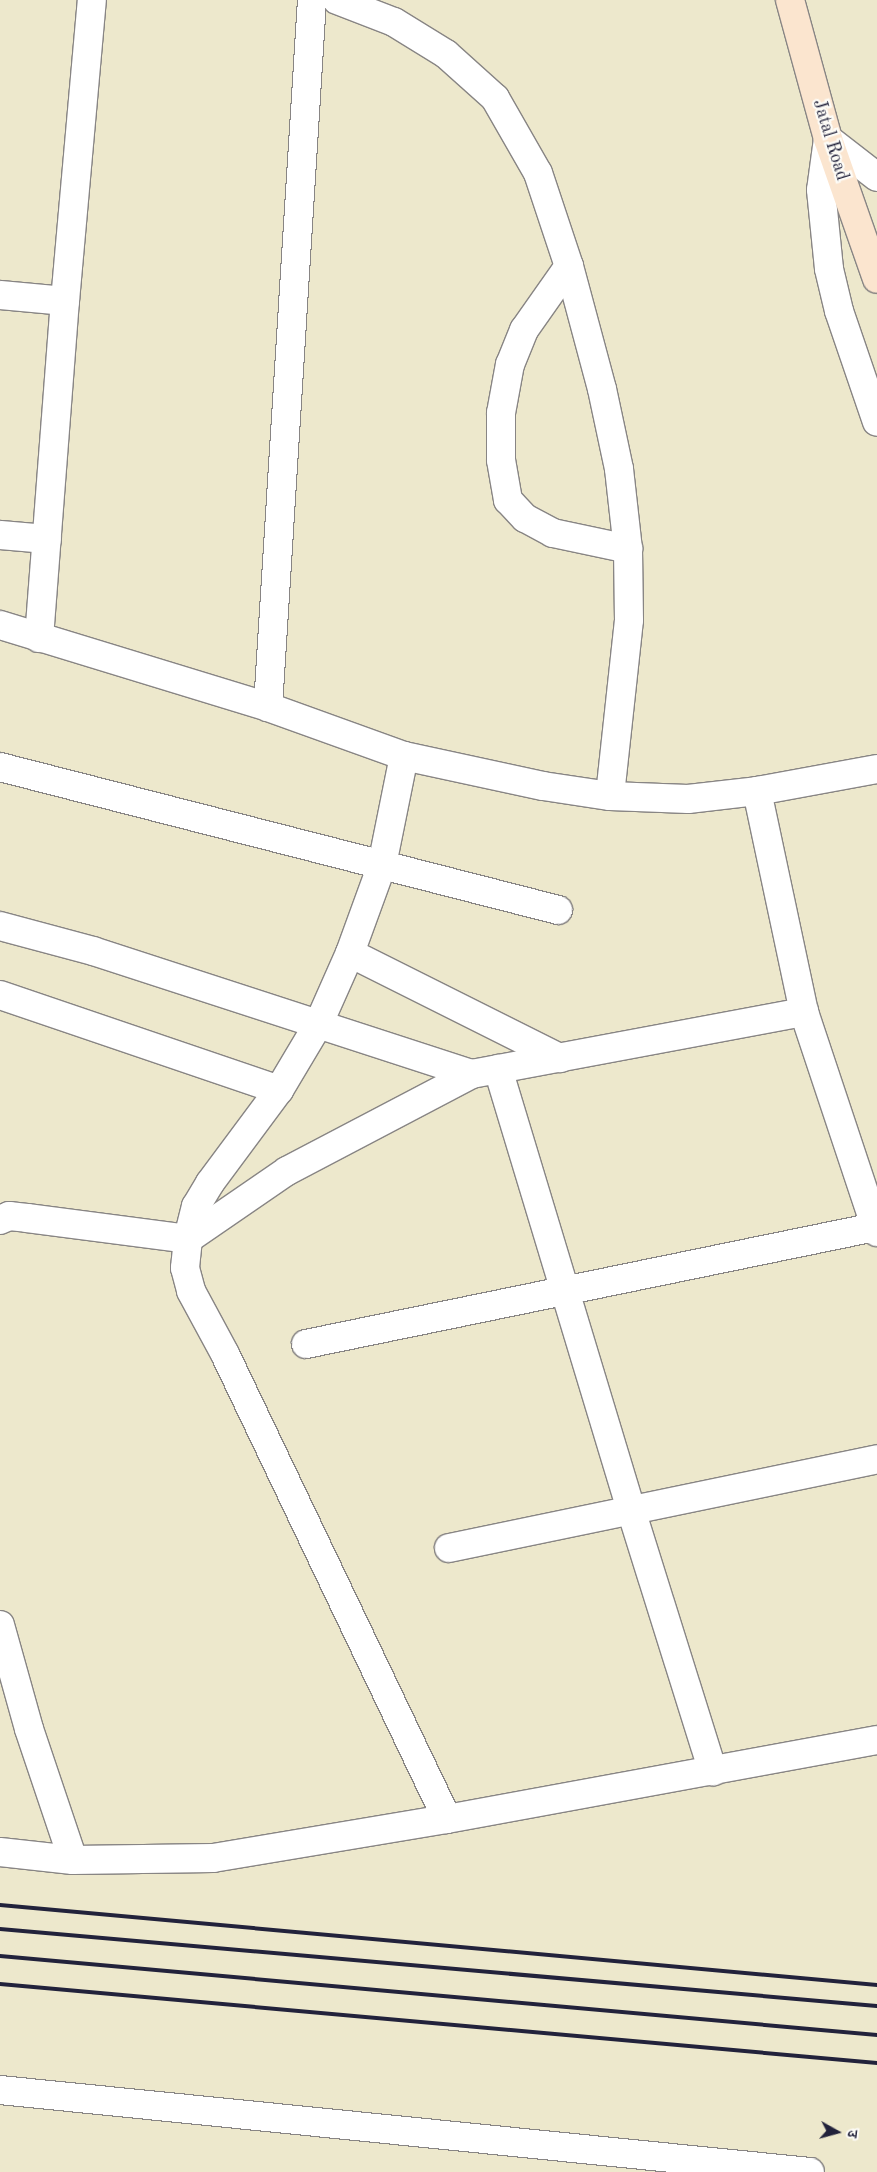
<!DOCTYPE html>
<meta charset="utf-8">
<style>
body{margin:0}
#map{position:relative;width:877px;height:2172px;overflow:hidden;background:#ede8cc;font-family:"Old Standard TT","Noto Serif Devanagari",serif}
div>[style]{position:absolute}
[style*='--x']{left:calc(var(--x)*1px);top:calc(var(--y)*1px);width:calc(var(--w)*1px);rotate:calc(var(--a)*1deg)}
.roads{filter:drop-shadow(1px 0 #888584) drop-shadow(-1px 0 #888584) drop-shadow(0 1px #888584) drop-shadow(0 -1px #888584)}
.minor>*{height:28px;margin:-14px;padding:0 14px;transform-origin:14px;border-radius:14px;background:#fff}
.secondary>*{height:28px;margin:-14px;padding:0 14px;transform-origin:14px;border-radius:14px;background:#fbe5cf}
.rail>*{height:4px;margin:-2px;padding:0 2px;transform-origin:2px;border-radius:2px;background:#22223b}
span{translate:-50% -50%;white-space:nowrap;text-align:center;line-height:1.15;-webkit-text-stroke:4.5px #fdfcf7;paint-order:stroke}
.street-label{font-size:18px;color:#22223b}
.north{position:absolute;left:812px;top:2107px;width:50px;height:50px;-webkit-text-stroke:4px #fdfcf7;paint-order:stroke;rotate:97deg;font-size:14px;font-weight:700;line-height:20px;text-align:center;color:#22223b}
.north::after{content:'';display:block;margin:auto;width:18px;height:22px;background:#22223b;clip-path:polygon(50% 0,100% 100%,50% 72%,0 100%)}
</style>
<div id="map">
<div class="roads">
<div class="minor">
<i style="--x:337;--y:0;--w:61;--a:21.1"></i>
<i style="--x:394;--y:22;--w:61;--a:31.6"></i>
<i style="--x:446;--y:54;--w:66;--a:41.9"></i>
<i style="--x:495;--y:98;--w:86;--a:60.2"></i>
<i style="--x:538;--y:173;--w:98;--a:71.6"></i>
<i style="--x:569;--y:266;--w:127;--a:75"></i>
<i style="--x:602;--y:389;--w:82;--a:78"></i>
<i style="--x:619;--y:469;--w:81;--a:83.6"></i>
<i style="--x:628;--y:549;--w:71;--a:89.2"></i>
<i style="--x:629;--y:620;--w:177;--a:96.2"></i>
<i style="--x:828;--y:139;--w:51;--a:97.8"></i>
<i style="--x:821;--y:190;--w:79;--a:84.2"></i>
<i style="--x:829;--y:269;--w:43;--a:76.6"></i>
<i style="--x:839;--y:311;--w:117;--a:71.1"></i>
<i style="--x:828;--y:139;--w:62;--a:37.8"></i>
<i style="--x:569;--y:266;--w:78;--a:125.1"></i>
<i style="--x:524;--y:330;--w:37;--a:112"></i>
<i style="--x:510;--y:364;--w:50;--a:100.4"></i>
<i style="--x:501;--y:413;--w:47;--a:90"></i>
<i style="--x:501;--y:460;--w:41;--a:80.1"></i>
<i style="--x:508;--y:500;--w:25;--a:47"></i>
<i style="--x:525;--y:518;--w:32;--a:28"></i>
<i style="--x:553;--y:533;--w:77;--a:12"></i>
<i style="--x:0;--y:295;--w:65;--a:5.3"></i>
<i style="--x:0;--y:535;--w:47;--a:4.9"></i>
<i style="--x:0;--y:625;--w:280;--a:17"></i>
<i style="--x:268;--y:707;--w:145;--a:19.8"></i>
<i style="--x:404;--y:756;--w:142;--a:12.2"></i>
<i style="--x:543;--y:786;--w:68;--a:8.5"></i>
<i style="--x:610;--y:796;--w:78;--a:2.2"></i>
<i style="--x:688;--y:799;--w:69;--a:-6.6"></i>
<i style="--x:757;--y:791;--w:122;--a:-10.4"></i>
<i style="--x:39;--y:638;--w:338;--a:-85.6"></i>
<i style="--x:65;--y:301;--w:302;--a:-84.9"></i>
<i style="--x:268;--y:707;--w:708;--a:-86.44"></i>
<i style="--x:404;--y:756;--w:111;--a:101.4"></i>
<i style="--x:382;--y:865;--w:94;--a:110"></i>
<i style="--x:350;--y:953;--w:77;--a:113.9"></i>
<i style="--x:319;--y:1023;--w:78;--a:120.8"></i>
<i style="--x:279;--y:1090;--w:116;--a:126.6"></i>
<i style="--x:210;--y:1183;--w:27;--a:121"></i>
<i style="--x:196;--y:1206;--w:34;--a:104"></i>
<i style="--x:188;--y:1239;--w:29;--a:96"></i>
<i style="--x:185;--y:1268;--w:24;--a:75"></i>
<i style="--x:191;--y:1291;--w:72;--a:61.6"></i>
<i style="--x:225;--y:1354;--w:515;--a:64.48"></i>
<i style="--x:0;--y:767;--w:576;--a:14.37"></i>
<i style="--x:757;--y:791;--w:226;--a:78"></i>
<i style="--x:804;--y:1012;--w:232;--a:71.6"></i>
<i style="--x:0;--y:926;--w:96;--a:15"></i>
<i style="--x:93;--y:951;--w:398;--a:18"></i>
<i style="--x:350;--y:953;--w:235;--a:26.6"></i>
<i style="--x:0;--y:995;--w:295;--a:18.8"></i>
<i style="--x:498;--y:1069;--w:461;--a:73.2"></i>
<i style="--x:631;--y:1510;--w:274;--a:72.6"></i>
<i style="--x:0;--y:1220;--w:10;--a:-24"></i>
<i style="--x:9;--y:1216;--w:18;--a:6"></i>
<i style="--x:27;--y:1218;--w:162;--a:7.4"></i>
<i style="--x:188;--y:1239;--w:120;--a:-34.5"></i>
<i style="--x:287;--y:1171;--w:209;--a:-27.7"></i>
<i style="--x:472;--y:1074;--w:338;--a:-10.6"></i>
<i style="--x:306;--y:1344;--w:581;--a:-11.62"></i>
<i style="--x:449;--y:1548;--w:437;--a:-11.7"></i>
<i style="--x:0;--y:1625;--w:108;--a:74.4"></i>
<i style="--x:29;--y:1729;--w:138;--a:71.4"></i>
<i style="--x:0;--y:1852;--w:73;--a:6.3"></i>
<i style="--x:73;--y:1860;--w:140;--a:-0.8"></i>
<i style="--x:213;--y:1858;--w:237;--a:-9.5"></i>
<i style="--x:447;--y:1819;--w:437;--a:-10.4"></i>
<i style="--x:0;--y:2090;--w:814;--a:5.78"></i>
</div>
<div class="secondary">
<i style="--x:790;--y:0;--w:144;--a:74.7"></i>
<i style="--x:828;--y:139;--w:148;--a:70.7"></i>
</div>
</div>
<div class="rail">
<i style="--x:0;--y:1905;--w:881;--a:5.21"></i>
<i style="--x:0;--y:1929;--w:880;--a:5.02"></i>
<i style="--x:0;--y:1956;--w:881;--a:5.15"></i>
<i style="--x:0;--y:1984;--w:881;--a:5.15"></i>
</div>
<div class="street-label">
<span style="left:830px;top:140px;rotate:73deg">Jatal Road</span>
</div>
<div class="north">उ</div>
</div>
